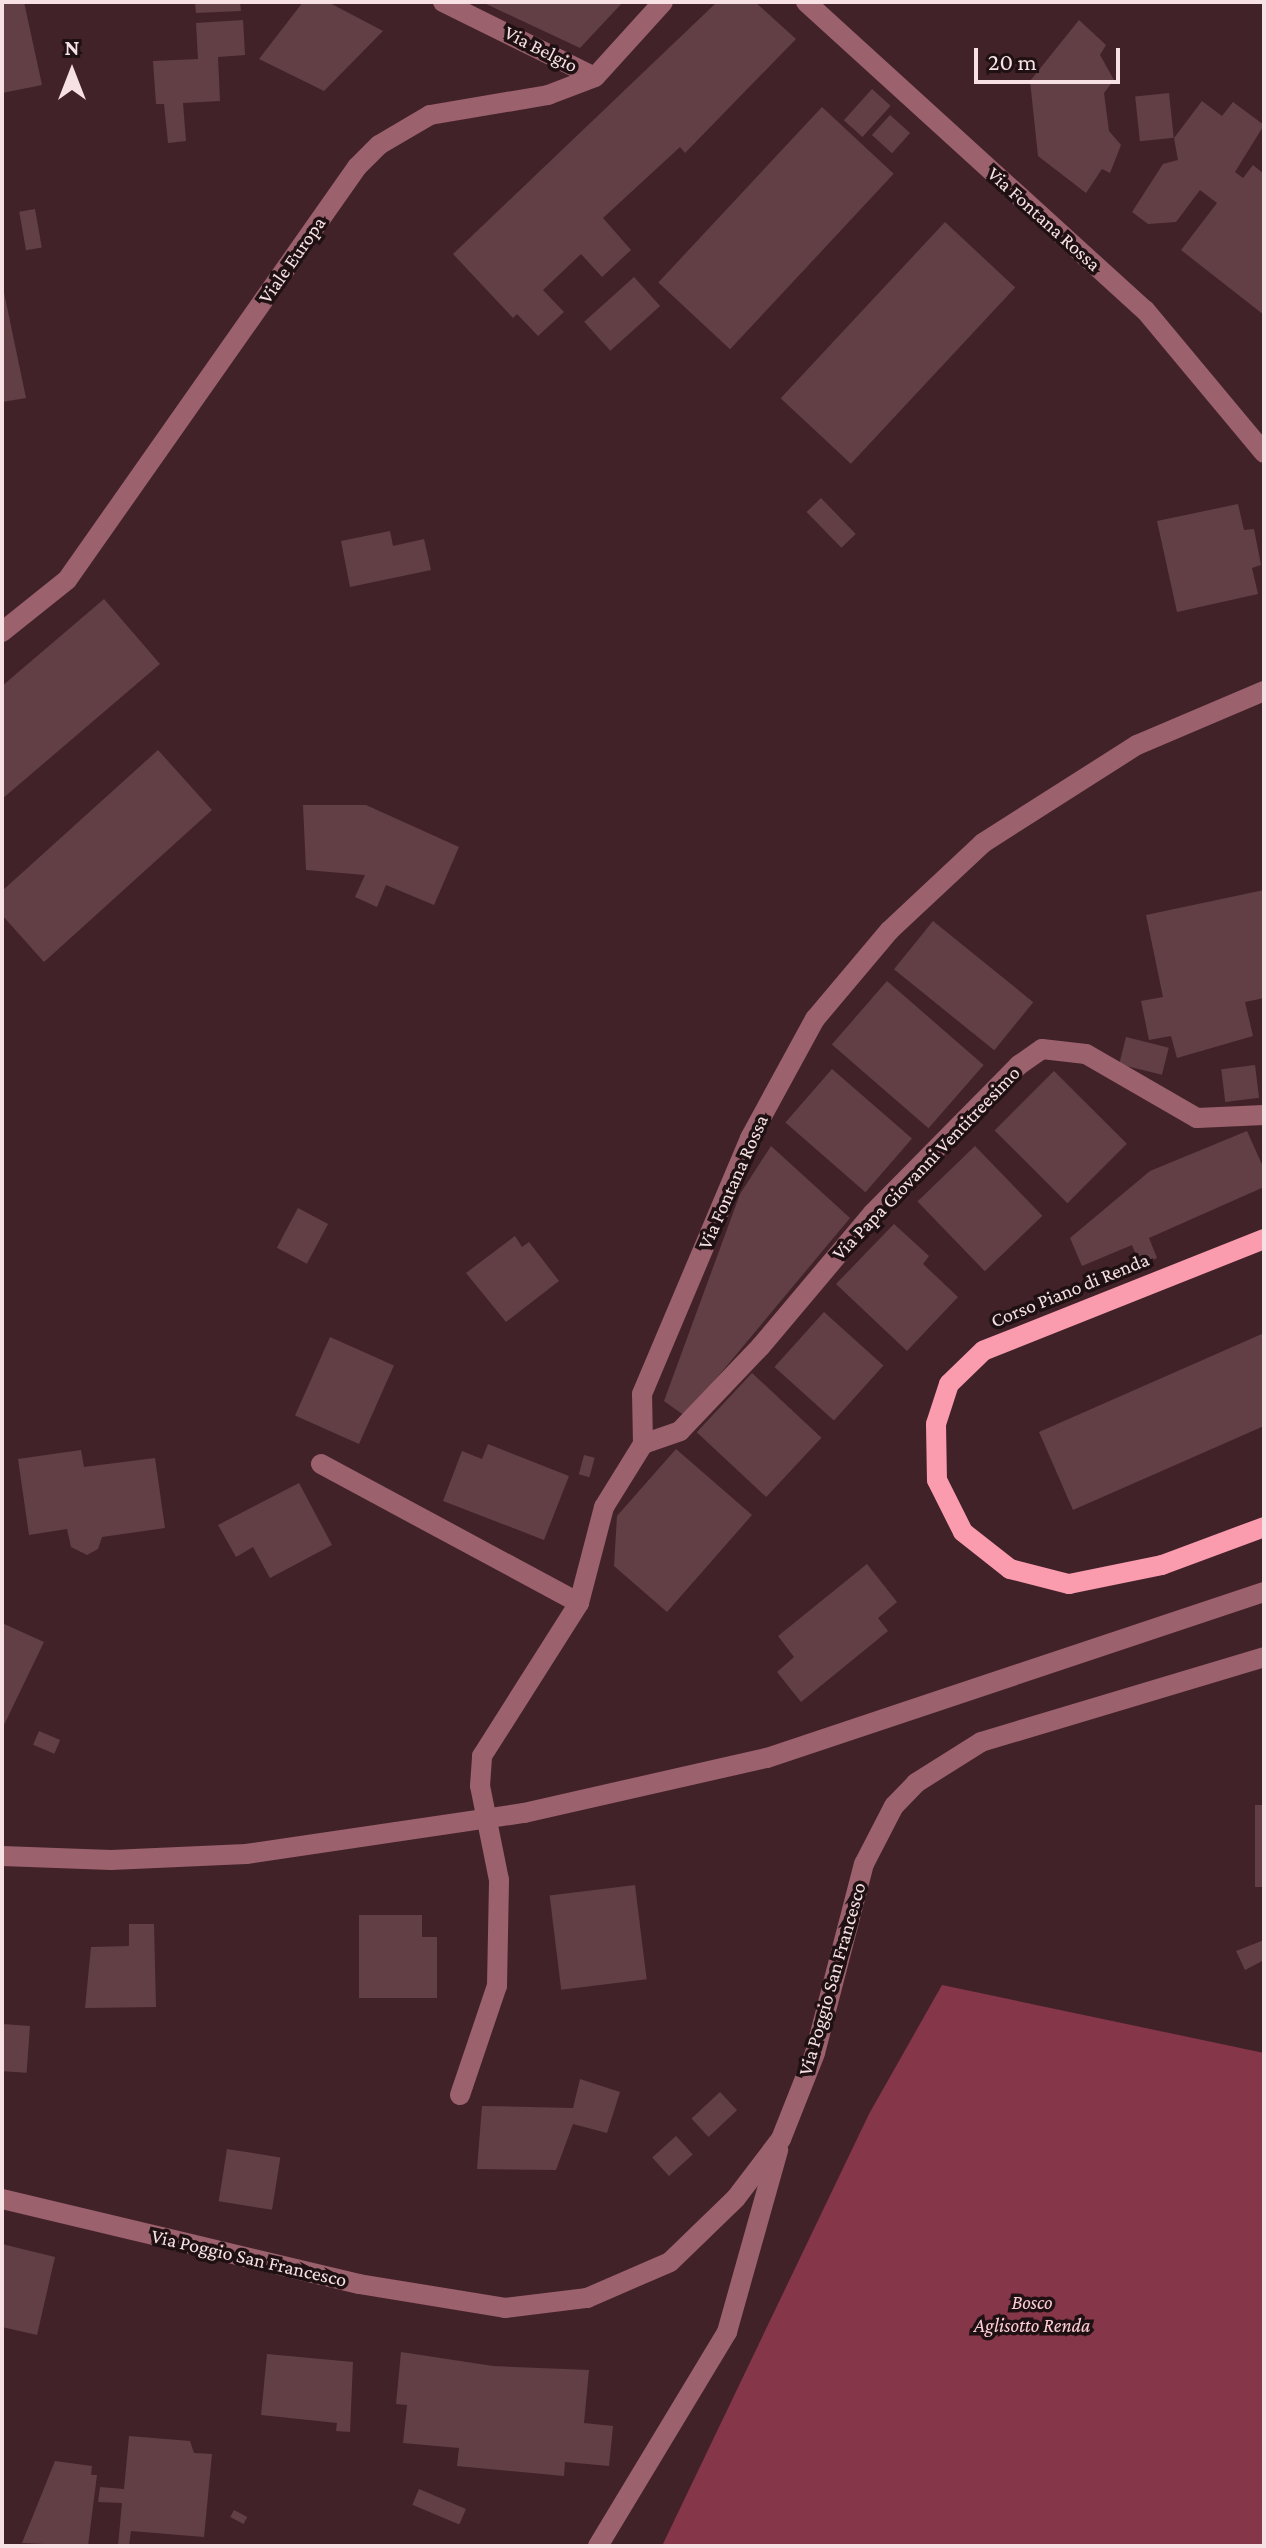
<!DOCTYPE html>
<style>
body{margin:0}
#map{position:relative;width:1266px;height:2548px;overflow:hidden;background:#422229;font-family:"Crimson Pro",serif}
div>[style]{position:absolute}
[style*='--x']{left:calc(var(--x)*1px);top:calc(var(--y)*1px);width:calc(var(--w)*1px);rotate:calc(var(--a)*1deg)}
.forest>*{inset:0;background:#853649}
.building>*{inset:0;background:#613f45;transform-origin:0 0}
.minor>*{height:20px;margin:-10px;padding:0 10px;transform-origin:10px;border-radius:10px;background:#9b616c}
.major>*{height:20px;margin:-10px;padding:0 10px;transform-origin:10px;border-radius:10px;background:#fa9bae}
span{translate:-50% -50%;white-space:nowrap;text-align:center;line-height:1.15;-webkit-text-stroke:7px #1f1113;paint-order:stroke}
.street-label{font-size:20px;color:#f7e1e4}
.park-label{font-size:20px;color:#fecdd5;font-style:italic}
.frame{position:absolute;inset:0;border:4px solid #f7e1e4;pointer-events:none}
.north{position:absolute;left:32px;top:32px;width:80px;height:80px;-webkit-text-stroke:6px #1f1113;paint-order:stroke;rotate:0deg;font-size:22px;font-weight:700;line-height:32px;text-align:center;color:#f7e1e4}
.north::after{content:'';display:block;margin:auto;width:28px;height:36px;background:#f7e1e4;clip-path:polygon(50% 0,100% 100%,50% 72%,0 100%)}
.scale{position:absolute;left:974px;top:48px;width:146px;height:36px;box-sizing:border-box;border:4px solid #f7e1e4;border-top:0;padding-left:10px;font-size:24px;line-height:28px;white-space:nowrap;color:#f7e1e4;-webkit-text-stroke:6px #1f1113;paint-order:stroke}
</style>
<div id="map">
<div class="forest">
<i style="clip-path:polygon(942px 1985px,1264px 2053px,1264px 2546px,662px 2546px,869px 2114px)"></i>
</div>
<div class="building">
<i style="clip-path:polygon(2px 2px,24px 2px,42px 85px,2px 93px)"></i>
<i style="clip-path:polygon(195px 2px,240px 2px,241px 11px,196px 13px)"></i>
<i style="clip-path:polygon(303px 2px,328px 2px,383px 31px,324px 91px,259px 59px)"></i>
<i style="clip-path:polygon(482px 2px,623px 2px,580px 48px)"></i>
<i style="clip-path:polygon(717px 2px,755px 2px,796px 39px,685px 153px,680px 147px,603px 218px,631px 250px,602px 277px,581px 254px,543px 290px,564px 312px,538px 336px,517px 314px,513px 318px,453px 254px)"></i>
<i style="clip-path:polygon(243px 20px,245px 55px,218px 57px,220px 101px,183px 103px,186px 141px,168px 143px,164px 104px,156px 104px,153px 61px,198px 59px,196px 23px)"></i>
<i style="clip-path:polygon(1079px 20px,1106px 45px,1100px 55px,1114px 80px,1104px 93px,1109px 131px,1121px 145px,1110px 173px,1102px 169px,1086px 193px,1038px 156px,1030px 81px)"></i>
<i style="left:872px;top:89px;width:25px;height:42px;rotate:42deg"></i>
<i style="left:1169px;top:93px;width:45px;height:34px;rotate:84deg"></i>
<i style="clip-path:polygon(1202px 101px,1222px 116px,1233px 102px,1264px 125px,1235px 172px,1243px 178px,1253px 165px,1264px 174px,1264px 315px,1181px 250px,1217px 203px,1200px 190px,1176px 222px,1148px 224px,1132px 212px,1163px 164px,1178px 160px,1174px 138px)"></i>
<i style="left:822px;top:107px;width:98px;height:240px;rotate:43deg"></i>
<i style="left:890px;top:115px;width:27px;height:27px;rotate:42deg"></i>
<i style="left:35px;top:209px;width:39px;height:16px;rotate:80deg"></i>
<i style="left:945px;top:222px;width:96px;height:241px;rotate:43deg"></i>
<i style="left:634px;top:277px;width:39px;height:67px;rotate:48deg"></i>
<i style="clip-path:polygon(2px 283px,26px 398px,2px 402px)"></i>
<i style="left:821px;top:498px;width:50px;height:20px;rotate:46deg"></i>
<i style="clip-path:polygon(1238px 504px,1244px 530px,1254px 529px,1261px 565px,1252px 568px,1258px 594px,1177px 612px,1157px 521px)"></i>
<i style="clip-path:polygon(390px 531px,393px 546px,424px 539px,431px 570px,350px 587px,341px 541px)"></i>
<i style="clip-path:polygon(104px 599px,160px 664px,2px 799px,2px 686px)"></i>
<i style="clip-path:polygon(158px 750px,212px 810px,44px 962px,2px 915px,2px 891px)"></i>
<i style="clip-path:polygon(303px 805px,366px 805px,459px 847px,434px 905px,386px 885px,377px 907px,355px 897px,365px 875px,306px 870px)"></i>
<i style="clip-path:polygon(1264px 890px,1264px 998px,1245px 1002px,1253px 1036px,1177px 1058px,1171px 1036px,1149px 1040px,1141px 1001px,1163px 997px,1146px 915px)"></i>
<i style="left:933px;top:921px;width:129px;height:62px;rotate:39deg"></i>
<i style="left:887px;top:981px;width:128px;height:84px;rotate:41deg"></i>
<i style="left:1126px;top:1037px;width:44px;height:28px;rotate:14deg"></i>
<i style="left:1255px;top:1065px;width:33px;height:34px;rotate:83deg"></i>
<i style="left:832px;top:1069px;width:106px;height:71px;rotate:41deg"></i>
<i style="left:1054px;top:1071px;width:103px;height:84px;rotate:45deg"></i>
<i style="clip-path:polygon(1247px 1131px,1264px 1169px,1264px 1187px,1149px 1238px,1157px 1258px,1140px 1265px,1132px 1245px,1082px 1266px,1070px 1238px,1150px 1171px)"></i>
<i style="clip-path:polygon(771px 1146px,850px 1218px,685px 1416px,664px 1401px,740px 1194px)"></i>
<i style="left:975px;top:1146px;width:97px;height:80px;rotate:46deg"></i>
<i style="left:298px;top:1208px;width:34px;height:45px;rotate:28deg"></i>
<i style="clip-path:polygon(894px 1224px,929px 1256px,923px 1264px,958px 1297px,907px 1351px,836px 1284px)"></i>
<i style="clip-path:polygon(515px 1236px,522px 1247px,529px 1242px,559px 1281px,506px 1322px,466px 1273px)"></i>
<i style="left:824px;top:1312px;width:80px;height:74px;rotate:42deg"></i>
<i style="clip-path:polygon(1264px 1333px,1264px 1426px,1073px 1510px,1039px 1432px)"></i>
<i style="left:330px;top:1337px;width:70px;height:86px;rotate:24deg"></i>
<i style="left:752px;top:1373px;width:95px;height:81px;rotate:43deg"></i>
<i style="clip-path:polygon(488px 1444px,569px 1476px,544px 1540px,443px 1501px,462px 1451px,482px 1459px)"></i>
<i style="clip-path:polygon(676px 1449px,752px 1515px,667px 1612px,614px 1566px,617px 1516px)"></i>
<i style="clip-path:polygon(81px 1450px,84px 1467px,155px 1458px,165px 1528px,102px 1537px,98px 1549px,87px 1555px,71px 1547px,67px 1529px,29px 1535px,18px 1459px)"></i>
<i style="left:584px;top:1455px;width:11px;height:20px;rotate:15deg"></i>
<i style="clip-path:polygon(299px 1483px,332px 1545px,270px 1578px,253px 1547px,236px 1557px,218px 1525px)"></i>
<i style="clip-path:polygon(867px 1564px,897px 1602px,878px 1618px,888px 1631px,801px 1702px,777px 1672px,794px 1657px,778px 1636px)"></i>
<i style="clip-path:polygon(2px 1623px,44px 1642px,2px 1729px)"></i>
<i style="left:39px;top:1731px;width:23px;height:15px;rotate:23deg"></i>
<i style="left:1255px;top:1805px;width:9px;height:82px"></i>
<i style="left:635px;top:1885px;width:95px;height:86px;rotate:83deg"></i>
<i style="clip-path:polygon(359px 1915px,422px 1915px,422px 1937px,437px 1937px,437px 1998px,359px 1998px)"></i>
<i style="clip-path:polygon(129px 1924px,154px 1924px,156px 2007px,85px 2008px,91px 1947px,129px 1946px)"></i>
<i style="clip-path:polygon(1264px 1940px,1264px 1960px,1245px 1970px,1236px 1951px)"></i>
<i style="left:2px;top:2024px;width:28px;height:47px;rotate:4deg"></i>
<i style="clip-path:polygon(580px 2079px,620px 2092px,607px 2133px,573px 2124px,556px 2170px,477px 2169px,482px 2106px,573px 2108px)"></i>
<i style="left:720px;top:2092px;width:25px;height:39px;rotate:47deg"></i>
<i style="left:676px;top:2136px;width:25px;height:32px;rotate:48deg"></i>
<i style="left:227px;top:2149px;width:54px;height:53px;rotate:9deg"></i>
<i style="clip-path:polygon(2px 2244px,55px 2257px,37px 2335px,2px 2327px)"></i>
<i style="clip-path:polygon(401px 2352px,493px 2366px,589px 2370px,584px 2423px,613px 2426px,609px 2466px,565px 2462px,564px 2476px,457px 2466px,459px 2448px,403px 2443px,407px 2405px,396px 2404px)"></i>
<i style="clip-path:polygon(267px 2354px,353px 2362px,350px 2432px,336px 2431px,337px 2423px,261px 2415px)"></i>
<i style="clip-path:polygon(129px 2436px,190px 2441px,194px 2453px,212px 2454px,204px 2537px,131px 2531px,129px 2546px,118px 2546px,122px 2503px,98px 2502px,100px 2487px,124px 2489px)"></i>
<i style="clip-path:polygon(55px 2461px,92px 2466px,91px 2475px,97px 2475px,88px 2546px,22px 2543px)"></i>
<i style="left:419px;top:2489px;width:51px;height:17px;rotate:23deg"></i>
<i style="left:234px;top:2510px;width:15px;height:8px;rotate:28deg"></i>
</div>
<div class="minor">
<i style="--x:443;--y:2;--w:169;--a:26.3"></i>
<i style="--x:806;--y:2;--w:458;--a:42.3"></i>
<i style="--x:1145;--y:310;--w:186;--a:50.2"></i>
<i style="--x:2;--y:632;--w:83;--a:-38.7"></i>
<i style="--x:67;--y:580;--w:505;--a:-54.92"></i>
<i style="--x:357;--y:167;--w:31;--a:-45"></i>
<i style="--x:379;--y:145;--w:59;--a:-30.5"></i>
<i style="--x:430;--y:115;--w:120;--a:-9.6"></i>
<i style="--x:548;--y:95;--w:50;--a:-21"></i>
<i style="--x:595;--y:77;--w:101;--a:-47.8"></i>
<i style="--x:643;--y:1444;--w:39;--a:-19"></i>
<i style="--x:680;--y:1431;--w:117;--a:-46.4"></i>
<i style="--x:761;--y:1346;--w:172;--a:-49.9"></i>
<i style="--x:872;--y:1214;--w:209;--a:-45.4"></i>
<i style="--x:1019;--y:1065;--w:28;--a:-35"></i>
<i style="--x:1042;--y:1049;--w:44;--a:6.5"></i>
<i style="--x:1086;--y:1054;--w:128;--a:30"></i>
<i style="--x:1197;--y:1118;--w:67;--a:-2.6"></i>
<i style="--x:321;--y:1464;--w:293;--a:28.3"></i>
<i style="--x:579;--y:1603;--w:99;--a:-75.4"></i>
<i style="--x:604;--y:1507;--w:74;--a:-58.2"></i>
<i style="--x:643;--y:1444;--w:50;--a:-91.1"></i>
<i style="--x:642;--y:1394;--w:278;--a:-67.1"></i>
<i style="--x:750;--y:1138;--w:136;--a:-61.4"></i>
<i style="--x:815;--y:1019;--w:115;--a:-49.9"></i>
<i style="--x:889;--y:931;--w:129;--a:-43.1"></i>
<i style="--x:983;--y:843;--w:183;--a:-32.5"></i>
<i style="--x:1137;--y:745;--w:138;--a:-23"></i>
<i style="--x:2;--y:1856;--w:109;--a:2.1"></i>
<i style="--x:111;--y:1860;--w:135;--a:-2.5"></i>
<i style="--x:246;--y:1854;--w:281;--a:-8.4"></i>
<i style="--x:524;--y:1813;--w:249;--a:-12.8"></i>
<i style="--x:767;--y:1758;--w:524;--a:-18.47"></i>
<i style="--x:460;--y:2095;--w:115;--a:-71.3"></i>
<i style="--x:497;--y:1986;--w:106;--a:-88.9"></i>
<i style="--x:499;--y:1880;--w:96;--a:-101.4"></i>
<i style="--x:480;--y:1786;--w:30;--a:-86"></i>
<i style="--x:482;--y:1756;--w:181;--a:-57.6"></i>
<i style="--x:2;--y:2199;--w:367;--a:13.4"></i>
<i style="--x:359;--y:2284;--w:148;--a:9.3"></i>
<i style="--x:505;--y:2308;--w:83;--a:-7"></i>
<i style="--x:587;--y:2298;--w:90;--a:-23.4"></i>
<i style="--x:670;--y:2262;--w:92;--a:-44.1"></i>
<i style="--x:736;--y:2198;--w:74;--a:-52.7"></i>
<i style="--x:781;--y:2139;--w:92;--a:-68.4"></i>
<i style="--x:815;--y:2053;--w:195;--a:-75.5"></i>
<i style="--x:864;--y:1864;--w:65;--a:-62.7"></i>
<i style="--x:894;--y:1806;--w:32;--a:-46"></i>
<i style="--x:916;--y:1783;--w:77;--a:-32.2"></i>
<i style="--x:981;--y:1742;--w:295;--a:-16.7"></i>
<i style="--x:598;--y:2546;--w:250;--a:-58.9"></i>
<i style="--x:727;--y:2332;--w:189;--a:-74.3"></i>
</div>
<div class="major">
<i style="--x:1264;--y:1239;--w:302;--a:158.3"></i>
<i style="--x:983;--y:1351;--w:47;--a:135.9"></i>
<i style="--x:949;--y:1384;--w:42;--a:108"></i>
<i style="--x:936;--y:1424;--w:56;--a:89"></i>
<i style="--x:937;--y:1480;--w:58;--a:63.4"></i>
<i style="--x:963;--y:1532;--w:60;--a:38.2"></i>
<i style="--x:1010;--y:1569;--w:61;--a:14.3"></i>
<i style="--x:1069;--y:1584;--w:95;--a:-11.5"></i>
<i style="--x:1162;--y:1565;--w:109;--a:-20.4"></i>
</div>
<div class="street-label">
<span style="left:541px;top:49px;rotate:27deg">Via Belgio</span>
<span style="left:1044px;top:219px;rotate:42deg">Via Fontana Rossa</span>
<span style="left:292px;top:260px;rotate:-55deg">Viale Europa</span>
<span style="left:926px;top:1163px;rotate:-46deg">Via Papa Giovanni Ventitreesimo</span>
<span style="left:733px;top:1182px;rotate:-66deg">Via Fontana Rossa</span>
<span style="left:1070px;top:1290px;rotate:-22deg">Corso Piano di Renda</span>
<span style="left:832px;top:1979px;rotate:-74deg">Via Poggio San Francesco</span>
<span style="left:249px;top:2258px;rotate:13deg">Via Poggio San Francesco</span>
</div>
<div class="park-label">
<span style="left:1032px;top:2314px">Bosco<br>Aglisotto Renda</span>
</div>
<div class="frame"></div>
<div class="north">N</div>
<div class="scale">20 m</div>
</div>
